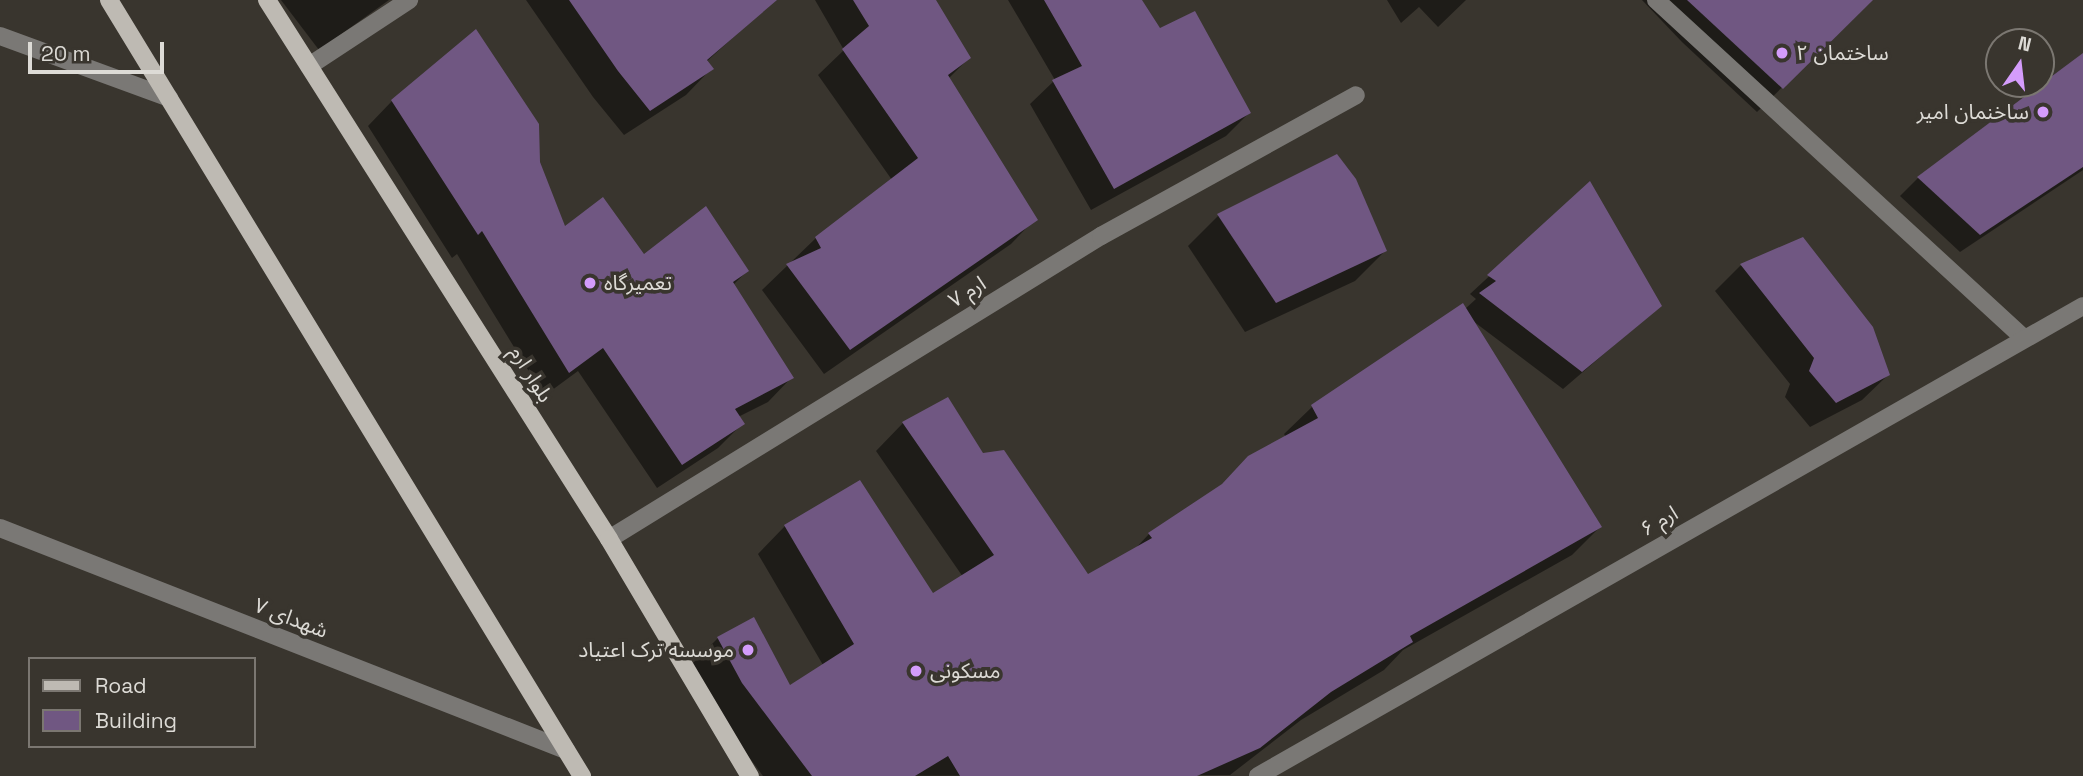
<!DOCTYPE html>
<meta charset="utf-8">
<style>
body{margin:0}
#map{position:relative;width:2083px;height:776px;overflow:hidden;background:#39352e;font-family:"Space Grotesk","Noto Sans Arabic",sans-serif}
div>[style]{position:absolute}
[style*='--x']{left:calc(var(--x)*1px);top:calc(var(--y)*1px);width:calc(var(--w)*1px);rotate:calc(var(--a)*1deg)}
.shadow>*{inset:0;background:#0007}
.building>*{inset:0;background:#705782}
.minor>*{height:18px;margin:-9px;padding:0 9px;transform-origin:9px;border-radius:9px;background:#7a7875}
.major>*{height:18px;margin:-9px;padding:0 9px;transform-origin:9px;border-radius:9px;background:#bebab3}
.dots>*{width:19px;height:19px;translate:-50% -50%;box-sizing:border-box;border:4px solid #39352e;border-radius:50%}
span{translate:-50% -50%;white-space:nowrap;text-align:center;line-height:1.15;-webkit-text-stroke:7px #39352e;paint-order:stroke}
.poi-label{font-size:21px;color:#dddbd6}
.left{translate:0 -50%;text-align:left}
.right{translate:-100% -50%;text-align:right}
.street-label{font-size:21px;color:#dddbd6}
.legend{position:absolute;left:28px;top:657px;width:228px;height:91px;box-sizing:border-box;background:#39352e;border:2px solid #7b7771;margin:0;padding:9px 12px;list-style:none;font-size:21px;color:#dddbd6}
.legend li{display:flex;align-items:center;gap:14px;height:35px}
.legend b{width:35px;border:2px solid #7b7771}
.north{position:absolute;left:1985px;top:28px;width:70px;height:70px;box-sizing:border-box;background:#39352e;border:2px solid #7b7771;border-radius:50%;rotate:14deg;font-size:19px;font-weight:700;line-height:28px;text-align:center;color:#dddbd6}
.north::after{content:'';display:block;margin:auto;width:24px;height:32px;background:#d49cfb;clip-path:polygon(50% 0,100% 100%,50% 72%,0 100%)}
.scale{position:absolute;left:28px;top:42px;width:136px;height:32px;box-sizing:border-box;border:4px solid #dddbd6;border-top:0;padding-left:9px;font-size:21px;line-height:24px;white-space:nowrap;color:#dddbd6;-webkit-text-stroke:5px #39352e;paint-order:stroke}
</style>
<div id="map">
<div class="shadow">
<i style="clip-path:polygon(281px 0,389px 0,319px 50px)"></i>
<i style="clip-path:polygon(526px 0,766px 0,769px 5px,706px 62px,711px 69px,686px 95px,624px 135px,593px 97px)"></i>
<i style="clip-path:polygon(815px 0,934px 0,969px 58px,948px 79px,1035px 219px,1011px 244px,824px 374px,762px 290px,816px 238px,892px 180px,818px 75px,844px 50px)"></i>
<i style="clip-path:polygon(1008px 0,1140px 0,1160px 30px,1249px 113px,1226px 136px,1091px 210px,1030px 104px,1055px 80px)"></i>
<i style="clip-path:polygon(1387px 0,1466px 0,1438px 27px,1419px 7px,1401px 23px)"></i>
<i style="clip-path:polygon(1642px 0,1871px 0,1757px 112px,1682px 42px)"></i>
<i style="clip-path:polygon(2083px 61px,2083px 170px,1960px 252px,1900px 196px,1918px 178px)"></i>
<i style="clip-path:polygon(392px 101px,539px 163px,564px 229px,644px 256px,747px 271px,733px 285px,792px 377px,768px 402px,738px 417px,742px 424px,718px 448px,657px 488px,578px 371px,544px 396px,457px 254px,452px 258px,368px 126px)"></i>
<i style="clip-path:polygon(1336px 156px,1385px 251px,1355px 281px,1245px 332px,1188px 246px,1218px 216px)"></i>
<i style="clip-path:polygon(1590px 183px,1660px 306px,1563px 389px,1473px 321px,1600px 527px,1572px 555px,1403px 650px,1384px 670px,1301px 720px,1230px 775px,763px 776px,715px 711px,690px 666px,718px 638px,790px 687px,823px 665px,758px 554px,785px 526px,933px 596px,963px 577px,876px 451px,903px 423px,982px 455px,1087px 577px,1133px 551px,1149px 534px,1218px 489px,1286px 437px,1284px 434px,1312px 407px,1465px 309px,1476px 299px,1470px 294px)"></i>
<i style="clip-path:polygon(1802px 240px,1888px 375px,1862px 400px,1810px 427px,1785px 397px,1790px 384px,1715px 291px,1740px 266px)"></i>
</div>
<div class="building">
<i style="clip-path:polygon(569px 0,777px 0,707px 60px,714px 69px,650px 111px,618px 71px)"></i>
<i style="clip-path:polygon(853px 0,936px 0,971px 58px,948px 75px,1038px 220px,850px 350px,786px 264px,821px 248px,815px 237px,918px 158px,842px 49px,869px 26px)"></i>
<i style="clip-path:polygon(1044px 0,1142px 0,1160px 28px,1195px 11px,1251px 113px,1114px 189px,1052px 80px,1082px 66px)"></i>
<i style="clip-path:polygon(1687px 0,1873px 0,1783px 89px)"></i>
<i style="clip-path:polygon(476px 29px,539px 124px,540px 162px,565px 226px,603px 197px,644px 254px,706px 206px,749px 271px,733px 282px,794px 378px,735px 409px,745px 424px,682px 465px,603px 348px,569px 373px,482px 231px,478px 235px,391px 100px)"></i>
<i style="clip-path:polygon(2083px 53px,2083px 167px,1980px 235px,1917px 177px)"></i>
<i style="clip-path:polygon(1337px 154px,1356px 179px,1387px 251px,1276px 303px,1217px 214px)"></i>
<i style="clip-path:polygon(1590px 181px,1662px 306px,1582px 372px,1479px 293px,1496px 281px,1487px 275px)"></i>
<i style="clip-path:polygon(1803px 237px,1873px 327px,1890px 375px,1836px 403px,1809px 371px,1814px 358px,1740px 264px)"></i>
<i style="clip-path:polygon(1463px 303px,1602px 527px,1410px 636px,1413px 642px,1331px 692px,1260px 748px,1197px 776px,960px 776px,948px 756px,915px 776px,812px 776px,742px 683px,717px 637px,754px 617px,790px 685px,854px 644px,784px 525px,860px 480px,933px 593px,994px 555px,902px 422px,948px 397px,983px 453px,1004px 450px,1088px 574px,1152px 538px,1148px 533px,1222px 484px,1248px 456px,1318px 418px,1311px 405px)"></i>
</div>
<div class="minor">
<i style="--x:1656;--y:0;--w:500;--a:42.6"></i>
<i style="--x:0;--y:36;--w:180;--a:20.1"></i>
<i style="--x:309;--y:66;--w:120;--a:-33.4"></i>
<i style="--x:0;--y:528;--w:608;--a:21.42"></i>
<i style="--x:609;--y:539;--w:578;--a:-31.63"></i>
<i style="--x:1101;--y:236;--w:291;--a:-28.9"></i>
<i style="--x:1258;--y:776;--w:949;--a:-29.67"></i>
</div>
<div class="major">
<i style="--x:109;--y:0;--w:909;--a:58.64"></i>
<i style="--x:267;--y:0;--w:638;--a:57.6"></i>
<i style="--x:609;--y:539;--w:276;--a:59.3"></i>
</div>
<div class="dots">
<i style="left:1782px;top:53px;background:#d49cfb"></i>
<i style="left:2043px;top:112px;background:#d49cfb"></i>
<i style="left:590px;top:283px;background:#d49cfb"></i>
<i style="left:748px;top:650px;background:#d49cfb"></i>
<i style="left:916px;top:671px;background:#d49cfb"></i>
</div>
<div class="poi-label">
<span class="left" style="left:1796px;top:53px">ساختمان ۲</span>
<span class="right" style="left:2029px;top:112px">ساخنمان امیر</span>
<span class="left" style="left:604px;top:283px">تعمیرگاه</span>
<span class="right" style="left:734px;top:650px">موسسه ترک اعتیاد</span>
<span class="left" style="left:930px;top:671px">مسکونی</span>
</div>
<div class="street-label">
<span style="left:967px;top:292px;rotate:-32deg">ارم ۷</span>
<span style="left:531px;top:374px;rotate:58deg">بلوار ارم</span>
<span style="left:1659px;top:521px;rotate:-30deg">ارم ۶</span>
<span style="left:291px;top:618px;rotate:21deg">شهدای ۷</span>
</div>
<ul class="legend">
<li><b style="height:9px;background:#bebab3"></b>Road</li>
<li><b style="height:19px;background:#705782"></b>Building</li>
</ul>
<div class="north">N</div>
<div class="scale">20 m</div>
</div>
